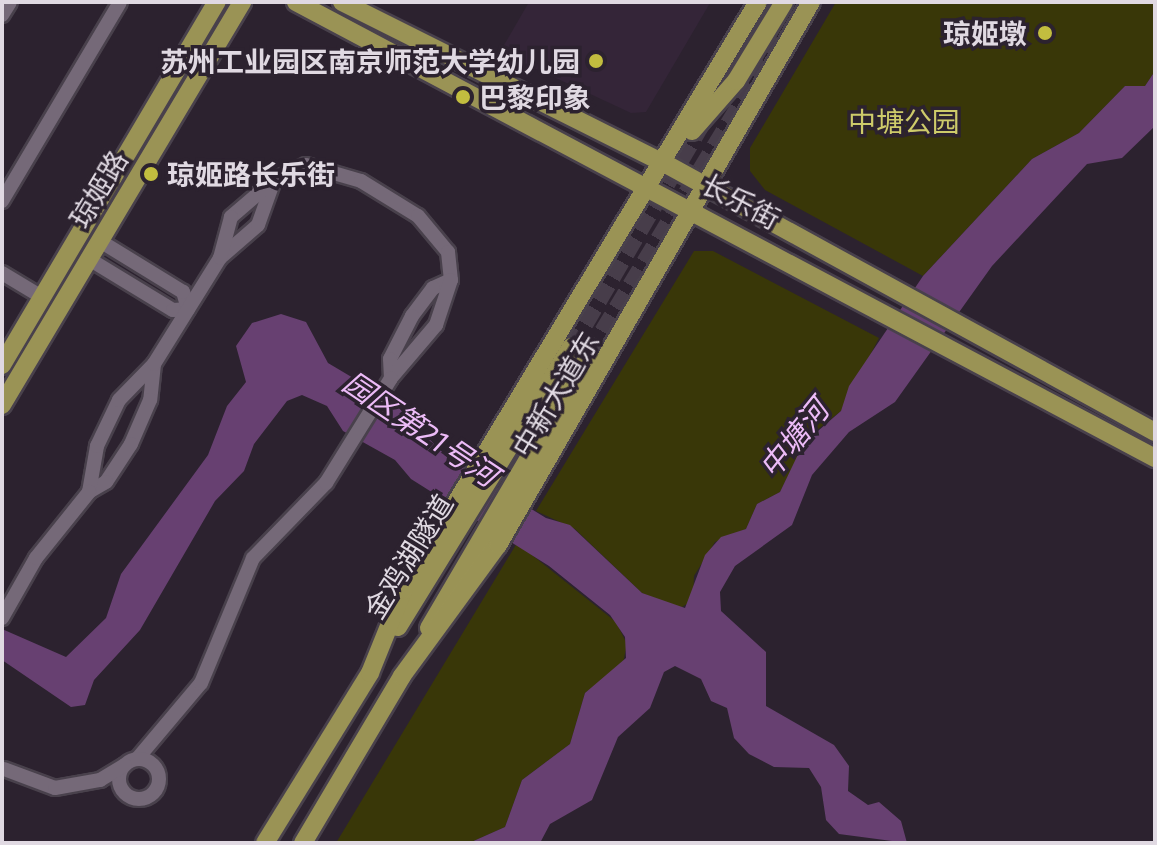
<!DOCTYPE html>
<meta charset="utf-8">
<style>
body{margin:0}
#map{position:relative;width:1157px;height:845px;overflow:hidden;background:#2c222f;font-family:"Exo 2","Noto Sans SC",sans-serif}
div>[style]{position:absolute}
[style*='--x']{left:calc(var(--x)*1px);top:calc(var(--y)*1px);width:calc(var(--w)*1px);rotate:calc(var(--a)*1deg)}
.built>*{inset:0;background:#342538}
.green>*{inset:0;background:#393708}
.water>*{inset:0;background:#674071}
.major-tunnel>*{height:18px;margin-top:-9px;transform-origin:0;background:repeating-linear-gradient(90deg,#473d4a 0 18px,transparent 0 27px)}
.roads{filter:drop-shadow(2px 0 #49414c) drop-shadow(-2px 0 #49414c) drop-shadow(0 2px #49414c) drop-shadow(0 -2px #49414c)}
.minor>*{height:14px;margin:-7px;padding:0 7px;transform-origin:7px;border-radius:7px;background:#756978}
.minor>.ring{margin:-7px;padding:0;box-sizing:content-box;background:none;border:14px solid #756978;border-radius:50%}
.major>*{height:18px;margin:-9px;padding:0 9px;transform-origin:9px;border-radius:9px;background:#9a9355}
.dots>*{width:22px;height:22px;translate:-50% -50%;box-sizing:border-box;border:4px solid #2c222f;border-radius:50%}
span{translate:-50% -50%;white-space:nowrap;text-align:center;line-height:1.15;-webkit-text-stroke:7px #2c222f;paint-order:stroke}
.poi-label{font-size:28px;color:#e0d9e2;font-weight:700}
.right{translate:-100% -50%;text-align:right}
.left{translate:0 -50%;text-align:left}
.park-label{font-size:28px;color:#cecb6a}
.street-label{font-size:28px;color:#e0d9e2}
.water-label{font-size:30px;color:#ecbbf7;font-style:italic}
.frame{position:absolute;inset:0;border:4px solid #e0d9e2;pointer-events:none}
</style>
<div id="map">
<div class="built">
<i style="clip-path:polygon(529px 2px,708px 2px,710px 3px,646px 112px,631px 113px,500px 52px)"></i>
</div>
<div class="green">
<i style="clip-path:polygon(836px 2px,1155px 2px,1155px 71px,1145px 86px,1125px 86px,1079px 133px,1032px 159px,923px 276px,765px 190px,750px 171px,750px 148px)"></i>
<i style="clip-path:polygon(694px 251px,713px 251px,879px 338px,841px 411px,807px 438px,780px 492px,757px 504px,746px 529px,715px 542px,694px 576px,693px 600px,679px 609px,642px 593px,575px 529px,536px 511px)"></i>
<i style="clip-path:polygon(517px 543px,616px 622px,627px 644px,623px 663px,585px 693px,570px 744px,522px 780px,505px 827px,469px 843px,336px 843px)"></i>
</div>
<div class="water">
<i style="clip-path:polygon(1155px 71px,1155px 126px,1122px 158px,1087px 164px,992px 266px,895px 402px,849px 432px,812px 475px,792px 525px,735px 566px,720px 592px,721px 611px,766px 652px,766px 706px,834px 745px,849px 766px,848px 791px,868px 805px,879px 802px,901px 821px,907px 843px,839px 834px,826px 820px,821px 787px,809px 768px,774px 767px,749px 754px,734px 738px,727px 708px,711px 701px,701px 679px,675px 666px,664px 672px,650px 708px,618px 737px,592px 800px,550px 824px,540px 843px,469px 843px,505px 827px,522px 780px,570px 744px,585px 693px,626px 658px,625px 637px,610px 615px,549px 566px,411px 479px,395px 460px,343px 431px,327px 406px,302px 395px,287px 401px,254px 444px,244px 471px,215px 501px,140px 630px,94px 680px,85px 705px,71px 707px,2px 660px,2px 629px,66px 657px,106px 618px,121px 574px,208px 455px,227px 406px,246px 382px,236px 346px,252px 323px,281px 314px,306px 322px,328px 363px,392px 401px,447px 457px,546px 518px,570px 525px,642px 593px,685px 608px,705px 555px,721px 537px,746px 529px,757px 504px,780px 492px,803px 444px,841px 411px,849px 386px,923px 276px,1032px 159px,1079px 133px,1125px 86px,1145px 86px)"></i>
</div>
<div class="major-tunnel">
<i style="--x:740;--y:58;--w:65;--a:-59.5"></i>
<i style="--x:571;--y:347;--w:265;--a:-59.7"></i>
<i style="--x:589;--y:355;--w:369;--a:-58.8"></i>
</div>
<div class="roads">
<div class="minor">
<i style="--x:2;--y:15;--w:15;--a:-58"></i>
<i style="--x:274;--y:180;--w:35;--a:-25"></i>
<i style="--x:306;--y:165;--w:57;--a:16.2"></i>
<i style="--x:361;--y:181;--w:67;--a:31.6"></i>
<i style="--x:418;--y:216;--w:47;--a:50.2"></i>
<i style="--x:448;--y:252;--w:28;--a:84"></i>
<i style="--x:451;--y:280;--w:20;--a:156"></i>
<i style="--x:433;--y:288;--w:35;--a:127"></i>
<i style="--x:412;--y:316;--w:48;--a:117.1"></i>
<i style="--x:390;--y:359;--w:19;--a:87"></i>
<i style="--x:391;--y:378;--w:70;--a:-49.7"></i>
<i style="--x:436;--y:325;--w:47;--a:-71.6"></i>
<i style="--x:2;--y:201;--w:231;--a:-59.3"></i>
<i style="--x:89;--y:259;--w:98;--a:31.3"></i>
<i style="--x:173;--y:310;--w:15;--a:-4"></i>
<i style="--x:188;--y:309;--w:18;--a:-106"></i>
<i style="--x:183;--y:292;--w:97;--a:-148.4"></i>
<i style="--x:2;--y:273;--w:47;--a:31"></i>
<i style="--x:154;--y:364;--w:36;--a:96"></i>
<i style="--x:150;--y:400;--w:48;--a:113.4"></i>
<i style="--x:131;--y:444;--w:45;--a:123.3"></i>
<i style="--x:106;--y:482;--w:20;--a:150"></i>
<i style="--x:89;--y:492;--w:47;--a:-80.1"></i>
<i style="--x:97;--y:446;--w:51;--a:-64.4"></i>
<i style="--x:119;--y:400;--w:50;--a:-45.8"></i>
<i style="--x:154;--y:364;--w:125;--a:-58.1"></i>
<i style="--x:220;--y:258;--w:50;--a:-41"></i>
<i style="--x:258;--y:225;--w:48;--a:-70.4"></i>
<i style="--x:274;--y:180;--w:57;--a:139.3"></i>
<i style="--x:231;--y:217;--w:42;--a:105"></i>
<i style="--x:2;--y:618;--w:69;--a:-60.5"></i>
<i style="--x:36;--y:558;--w:85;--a:-51.2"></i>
<i style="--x:137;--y:759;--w:99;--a:-49.9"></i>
<i style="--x:201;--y:683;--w:135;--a:-67.4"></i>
<i style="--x:253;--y:558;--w:105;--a:-45.8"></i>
<i style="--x:326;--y:483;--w:123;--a:-58.2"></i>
<i class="ring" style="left:119px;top:759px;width:26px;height:26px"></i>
<i style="--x:4;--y:769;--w:54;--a:20.4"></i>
<i style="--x:55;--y:788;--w:46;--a:-10.1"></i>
<i style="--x:100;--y:780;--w:29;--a:-31"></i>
</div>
<div class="major">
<i style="--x:296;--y:2;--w:973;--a:27.96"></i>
<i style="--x:342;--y:2;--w:360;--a:26.6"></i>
<i style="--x:664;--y:163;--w:560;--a:28.72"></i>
<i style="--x:692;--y:131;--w:67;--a:-48.7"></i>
<i style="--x:736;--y:81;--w:92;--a:-58.7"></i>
<i style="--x:2;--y:365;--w:422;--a:-59.4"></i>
<i style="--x:2;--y:405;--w:469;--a:-59.2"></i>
<i style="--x:398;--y:627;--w:329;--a:-58.3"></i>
<i style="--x:429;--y:628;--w:316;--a:-59.6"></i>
<i style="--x:265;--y:843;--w:200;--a:-58.3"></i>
<i style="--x:370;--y:673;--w:91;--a:-68"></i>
<i style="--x:404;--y:589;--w:685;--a:-58.91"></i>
<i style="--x:303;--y:843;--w:194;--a:-59.3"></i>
<i style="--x:402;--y:676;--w:162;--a:-53.8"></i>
<i style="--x:498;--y:545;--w:627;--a:-60.04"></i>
</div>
</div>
<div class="dots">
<i style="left:1045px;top:33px;background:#c2bd3f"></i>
<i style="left:596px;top:61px;background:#c2bd3f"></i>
<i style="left:463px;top:97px;background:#c2bd3f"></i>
<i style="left:151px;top:174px;background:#c2bd3f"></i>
</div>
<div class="poi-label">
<span class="right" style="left:1027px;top:33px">琼姬墩</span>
<span class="right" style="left:580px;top:61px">苏州工业园区南京师范大学幼儿园</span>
<span class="left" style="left:479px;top:97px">巴黎印象</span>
<span class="left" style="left:167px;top:174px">琼姬路长乐街</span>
</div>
<div class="park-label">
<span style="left:904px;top:121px">中塘公园</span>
</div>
<div class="street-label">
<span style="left:98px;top:189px;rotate:-59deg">琼姬路</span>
<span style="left:741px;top:201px;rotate:28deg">长乐街</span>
<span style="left:555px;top:394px;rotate:-59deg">中新大道东</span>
<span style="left:408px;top:556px;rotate:-58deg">金鸡湖隧道</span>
</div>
<div class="water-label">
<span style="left:421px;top:428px;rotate:34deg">园区第21号河</span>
<span style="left:793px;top:438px;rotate:-51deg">中塘河</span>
</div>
<div class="frame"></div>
</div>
